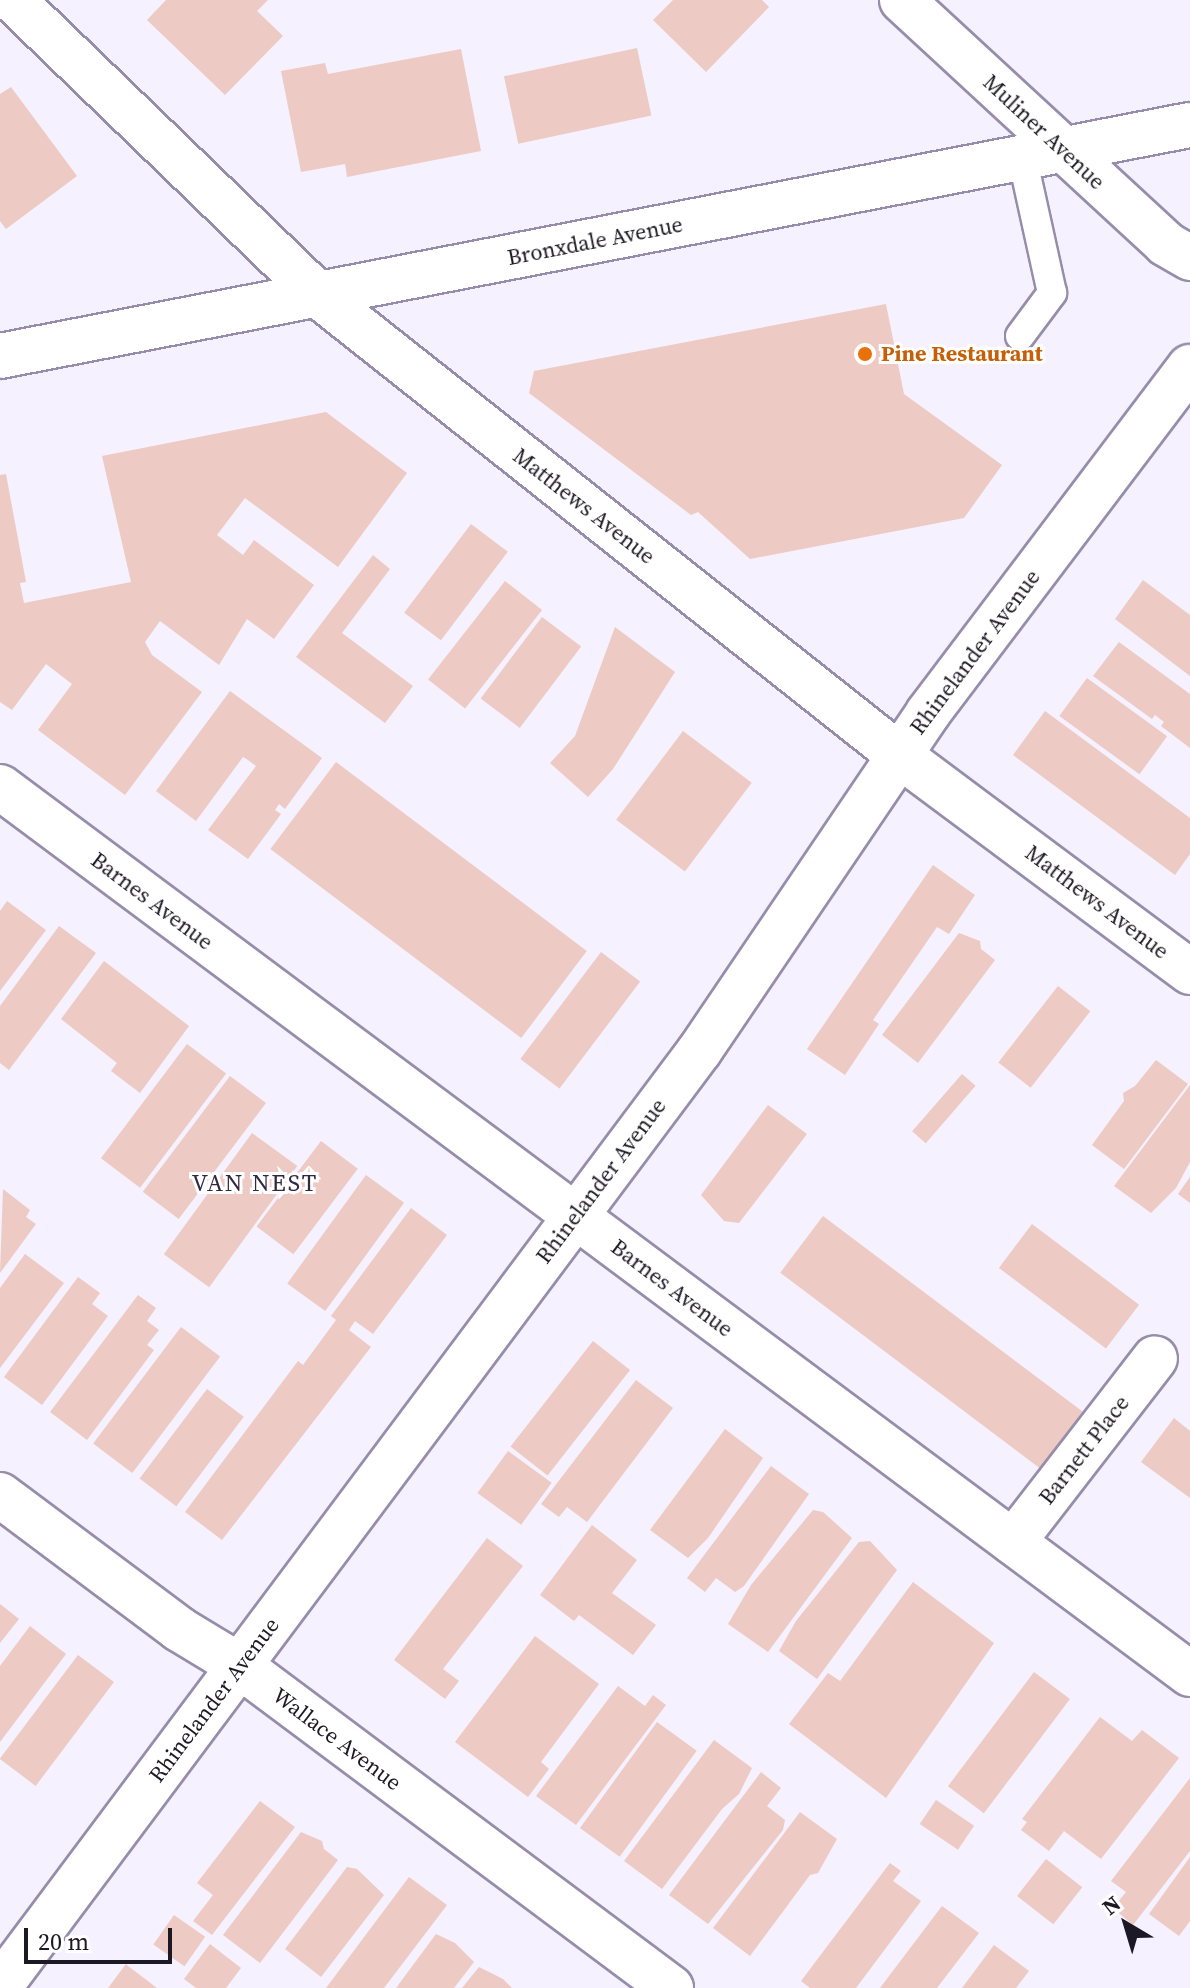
<!DOCTYPE html>
<style>
body{margin:0}
#map{position:relative;width:1190px;height:1988px;overflow:hidden;background:#f5f1fe;font-family:"Source Serif 4",serif}
div>[style]{position:absolute}
[style*='--x']{left:calc(var(--x)*1px);top:calc(var(--y)*1px);width:calc(var(--w)*1px);rotate:calc(var(--a)*1deg)}
.building>*{inset:0;background:#edcac3;transform-origin:0 0}
.roads{filter:drop-shadow(2px 0 #978dab) drop-shadow(-2px 0 #978dab) drop-shadow(0 2px #978dab) drop-shadow(0 -2px #978dab)}
.service>*{height:28px;margin:-14px;padding:0 14px;transform-origin:14px;border-radius:14px;background:#fff}
.minor>*{height:44px;margin:-22px;padding:0 22px;transform-origin:22px;border-radius:22px;background:#fff}
.tertiary>*{height:44px;margin:-22px;padding:0 22px;transform-origin:22px;border-radius:22px;background:#fff}
.dots>*{width:22px;height:22px;translate:-50% -50%;box-sizing:border-box;border:4px solid #fff;border-radius:50%}
span{translate:-50% -50%;white-space:nowrap;text-align:center;line-height:1.15;-webkit-text-stroke:6px #fff;paint-order:stroke}
.street-label{font-size:22px;color:#1d1924}
.food-label{font-size:22px;color:#c56008;font-weight:700}
.left{translate:0 -50%;text-align:left}
.neighbourhood-label{font-size:24px;color:#312841;letter-spacing:2px}
.north{position:absolute;left:1086px;top:1884px;width:80px;height:80px;-webkit-text-stroke:6px #fff;paint-order:stroke;rotate:322deg;font-size:22px;font-weight:700;line-height:32px;text-align:center;color:#1d1924}
.north::after{content:'';display:block;margin:auto;width:28px;height:36px;background:#1d1924;clip-path:polygon(50% 0,100% 100%,50% 72%,0 100%)}
.scale{position:absolute;left:24px;top:1928px;width:148px;height:36px;box-sizing:border-box;border:4px solid #1d1924;border-top:0;padding-left:10px;font-size:24px;line-height:28px;white-space:nowrap;color:#1d1924;-webkit-text-stroke:6px #fff;paint-order:stroke}
</style>
<div id="map">
<div class="building">
<i style="clip-path:polygon(166px 0,268px 0,257px 11px,283px 36px,225px 95px,147px 20px)"></i>
<i style="clip-path:polygon(673px 0,762px 0,769px 7px,706px 72px,653px 20px)"></i>
<i style="left:637px;top:48px;width:69px;height:136px;rotate:78deg"></i>
<i style="clip-path:polygon(461px 49px,481px 151px,347px 177px,345px 164px,301px 172px,281px 71px,325px 63px,328px 74px)"></i>
<i style="clip-path:polygon(11px 87px,77px 176px,6px 229px,0 221px,0 94px)"></i>
<i style="clip-path:polygon(886px 304px,904px 394px,1002px 465px,964px 518px,750px 559px,698px 512px,691px 515px,529px 393px,534px 371px)"></i>
<i style="clip-path:polygon(326px 412px,407px 473px,338px 567px,245px 498px,217px 535px,243px 555px,254px 540px,314px 585px,274px 639px,247px 619px,219px 665px,160px 621px,145px 642px,152px 655px,202px 692px,125px 795px,38px 730px,72px 684px,46px 664px,12px 710px,0 702px,0 475px,6px 474px,26px 582px,20px 583px,24px 603px,131px 582px,102px 456px)"></i>
<i style="left:471px;top:524px;width:46px;height:111px;rotate:37deg"></i>
<i style="clip-path:polygon(373px 555px,390px 569px,342px 633px,413px 686px,385px 723px,296px 657px)"></i>
<i style="clip-path:polygon(1143px 580px,1190px 615px,1190px 676px,1115px 619px)"></i>
<i style="left:505px;top:581px;width:47px;height:125px;rotate:38deg"></i>
<i style="left:542px;top:617px;width:49px;height:102px;rotate:37deg"></i>
<i style="clip-path:polygon(615px 627px,675px 672px,613px 769px,588px 797px,550px 763px,575px 736px)"></i>
<i style="clip-path:polygon(1119px 642px,1190px 694px,1190px 748px,1161px 726px,1164px 722px,1155px 715px,1152px 719px,1093px 676px)"></i>
<i style="left:1087px;top:678px;width:99px;height:47px;rotate:36deg"></i>
<i style="clip-path:polygon(230px 691px,322px 758px,285px 809px,279px 804px,275px 810px,281px 814px,248px 859px,208px 830px,256px 766px,248px 760px,243px 757px,196px 821px,156px 791px)"></i>
<i style="clip-path:polygon(1045px 711px,1190px 818px,1190px 854px,1175px 875px,1013px 755px)"></i>
<i style="left:683px;top:731px;width:86px;height:111px;rotate:37deg"></i>
<i style="left:336px;top:762px;width:314px;height:109px;rotate:37deg"></i>
<i style="clip-path:polygon(933px 865px,975px 895px,949px 934px,937px 927px,873px 1020px,879px 1024px,845px 1075px,807px 1049px)"></i>
<i style="clip-path:polygon(7px 901px,46px 930px,0 991px,0 911px)"></i>
<i style="clip-path:polygon(59px 926px,96px 953px,9px 1070px,0 1063px,0 1006px)"></i>
<i style="clip-path:polygon(959px 933px,980px 941px,981px 949px,995px 960px,918px 1063px,882px 1035px)"></i>
<i style="left:601px;top:952px;width:49px;height:134px;rotate:37deg"></i>
<i style="clip-path:polygon(104px 961px,189px 1026px,140px 1093px,111px 1071px,117px 1063px,61px 1019px)"></i>
<i style="left:1058px;top:986px;width:41px;height:97px;rotate:38deg"></i>
<i style="left:187px;top:1044px;width:49px;height:143px;rotate:37deg"></i>
<i style="clip-path:polygon(1156px 1060px,1188px 1084px,1124px 1169px,1092px 1145px,1124px 1101px,1123px 1093px,1135px 1086px)"></i>
<i style="left:962px;top:1074px;width:18px;height:76px;rotate:41deg"></i>
<i style="left:230px;top:1076px;width:45px;height:145px;rotate:37deg"></i>
<i style="clip-path:polygon(1190px 1085px,1190px 1162px,1176px 1188px,1151px 1213px,1114px 1186px)"></i>
<i style="clip-path:polygon(768px 1105px,807px 1134px,739px 1223px,724px 1221px,701px 1195px)"></i>
<i style="left:252px;top:1133px;width:56px;height:150px;rotate:36deg"></i>
<i style="left:321px;top:1141px;width:46px;height:107px;rotate:37deg"></i>
<i style="left:366px;top:1175px;width:47px;height:134px;rotate:36deg"></i>
<i style="clip-path:polygon(1190px 1177px,1190px 1203px,1178px 1194px)"></i>
<i style="clip-path:polygon(3px 1189px,30px 1210px,26px 1217px,36px 1224px,0 1273px)"></i>
<i style="clip-path:polygon(411px 1208px,447px 1235px,373px 1334px,355px 1321px,349px 1330px,371px 1347px,222px 1540px,185px 1512px,298px 1361px,303px 1365px,336px 1320px,331px 1316px)"></i>
<i style="left:823px;top:1216px;width:325px;height:71px;rotate:37deg"></i>
<i style="left:1032px;top:1224px;width:134px;height:55px;rotate:37deg"></i>
<i style="clip-path:polygon(25px 1254px,64px 1283px,0 1368px,0 1288px)"></i>
<i style="clip-path:polygon(78px 1277px,100px 1293px,92px 1304px,108px 1316px,42px 1405px,4px 1377px)"></i>
<i style="clip-path:polygon(138px 1295px,156px 1308px,147px 1321px,159px 1330px,147px 1345px,154px 1350px,87px 1440px,50px 1412px)"></i>
<i style="left:181px;top:1327px;width:49px;height:146px;rotate:37deg"></i>
<i style="left:593px;top:1341px;width:47px;height:134px;rotate:38deg"></i>
<i style="clip-path:polygon(636px 1380px,673px 1408px,587px 1522px,567px 1507px,559px 1517px,541px 1504px)"></i>
<i style="left:207px;top:1389px;width:46px;height:112px;rotate:37deg"></i>
<i style="clip-path:polygon(1174px 1418px,1190px 1431px,1190px 1498px,1141px 1462px)"></i>
<i style="clip-path:polygon(725px 1429px,763px 1458px,708px 1538px,688px 1558px,650px 1530px)"></i>
<i style="left:508px;top:1451px;width:54px;height:52px;rotate:36deg"></i>
<i style="clip-path:polygon(771px 1466px,809px 1494px,744px 1586px,735px 1592px,716px 1578px,705px 1592px,687px 1578px)"></i>
<i style="clip-path:polygon(813px 1510px,823px 1512px,852px 1538px,768px 1652px,728px 1624px,751px 1585px)"></i>
<i style="clip-path:polygon(592px 1525px,637px 1560px,612px 1593px,656px 1625px,633px 1655px,579px 1615px,574px 1621px,540px 1595px)"></i>
<i style="clip-path:polygon(487px 1538px,523px 1566px,443px 1669px,459px 1681px,445px 1699px,394px 1660px)"></i>
<i style="clip-path:polygon(870px 1541px,897px 1570px,817px 1679px,779px 1651px,796px 1621px,859px 1542px)"></i>
<i style="clip-path:polygon(913px 1582px,994px 1643px,886px 1798px,789px 1724px,828px 1673px,840px 1681px)"></i>
<i style="clip-path:polygon(0 1604px,19px 1619px,0 1643px)"></i>
<i style="clip-path:polygon(30px 1626px,66px 1654px,0 1742px,0 1666px)"></i>
<i style="clip-path:polygon(535px 1636px,599px 1684px,541px 1762px,549px 1769px,528px 1797px,455px 1742px)"></i>
<i style="left:78px;top:1655px;width:45px;height:130px;rotate:37deg"></i>
<i style="left:1034px;top:1672px;width:45px;height:143px;rotate:37deg"></i>
<i style="clip-path:polygon(618px 1686px,645px 1706px,653px 1695px,666px 1705px,576px 1825px,536px 1796px)"></i>
<i style="clip-path:polygon(1100px 1717px,1132px 1741px,1142px 1730px,1179px 1758px,1101px 1859px,1064px 1831px,1049px 1851px,1021px 1830px,1027px 1822px,1022px 1819px)"></i>
<i style="left:657px;top:1722px;width:49px;height:131px;rotate:36deg"></i>
<i style="clip-path:polygon(714px 1740px,752px 1768px,739px 1794px,722px 1809px,662px 1889px,624px 1861px)"></i>
<i style="clip-path:polygon(761px 1772px,781px 1788px,767px 1806px,785px 1820px,783px 1830px,708px 1924px,669px 1895px)"></i>
<i style="clip-path:polygon(1190px 1778px,1190px 1851px,1133px 1925px,1113px 1908px,1126px 1892px,1111px 1881px)"></i>
<i style="left:936px;top:1800px;width:46px;height:29px;rotate:34deg"></i>
<i style="clip-path:polygon(260px 1801px,295px 1827px,212px 1935px,193px 1921px,213px 1895px,197px 1883px)"></i>
<i style="clip-path:polygon(800px 1812px,837px 1839px,818px 1873px,810px 1875px,750px 1956px,713px 1928px)"></i>
<i style="clip-path:polygon(301px 1832px,322px 1841px,324px 1849px,338px 1860px,260px 1963px,223px 1935px)"></i>
<i style="clip-path:polygon(1190px 1857px,1190px 1921px,1179px 1936px,1149px 1914px)"></i>
<i style="left:1046px;top:1859px;width:46px;height:47px;rotate:38deg"></i>
<i style="clip-path:polygon(890px 1863px,901px 1871px,893px 1881px,921px 1901px,856px 1988px,810px 1988px,801px 1981px)"></i>
<i style="clip-path:polygon(347px 1867px,357px 1869px,384px 1895px,321px 1977px,285px 1949px)"></i>
<i style="clip-path:polygon(409px 1877px,447px 1905px,384px 1988px,326px 1988px)"></i>
<i style="clip-path:polygon(942px 1906px,979px 1933px,937px 1988px,880px 1988px)"></i>
<i style="left:174px;top:1915px;width:38px;height:36px;rotate:35deg"></i>
<i style="clip-path:polygon(436px 1934px,455px 1943px,474px 1962px,454px 1988px,396px 1988px)"></i>
<i style="clip-path:polygon(210px 1944px,241px 1968px,226px 1988px,196px 1988px,184px 1979px)"></i>
<i style="clip-path:polygon(994px 1945px,1029px 1971px,1016px 1988px,962px 1988px)"></i>
<i style="clip-path:polygon(126px 1964px,128px 1966px,157px 1988px,108px 1988px)"></i>
<i style="clip-path:polygon(479px 1967px,503px 1979px,512px 1988px,462px 1988px)"></i>
</div>
<div class="roads">
<div class="service">
<i style="--x:1020;--y:336;--w:54;--a:-53.3"></i>
<i style="--x:1052;--y:293;--w:140;--a:-102.4"></i>
</div>
<div class="minor">
<i style="--x:13;--y:0;--w:426;--a:44"></i>
<i style="--x:319;--y:296;--w:740;--a:38.36"></i>
<i style="--x:899;--y:755;--w:363;--a:36.7"></i>
<i style="--x:902;--y:0;--w:359;--a:42.7"></i>
<i style="--x:1166;--y:244;--w:28;--a:30"></i>
<i style="--x:0;--y:787;--w:1484;--a:36.7"></i>
<i style="--x:0;--y:1495;--w:224;--a:36.8"></i>
<i style="--x:179;--y:1629;--w:71;--a:31.2"></i>
<i style="--x:240;--y:1666;--w:538;--a:36.76"></i>
<i style="--x:1013;--y:1542;--w:232;--a:-52.3"></i>
<i style="--x:0;--y:1986;--w:1169;--a:-53.21"></i>
<i style="--x:700;--y:1050;--w:407;--a:-55.9"></i>
<i style="--x:928;--y:713;--w:434;--a:-52.9"></i>
</div>
<div class="tertiary">
<i style="--x:0;--y:356;--w:1212;--a:-10.99"></i>
</div>
</div>
<div class="dots">
<i style="left:865px;top:354px;background:#e8710a"></i>
</div>
<div class="street-label">
<span style="left:1044px;top:132px;rotate:43deg">Muliner Avenue</span>
<span style="left:595px;top:241px;rotate:-11deg">Bronxdale Avenue</span>
<span style="left:584px;top:506px;rotate:38deg">Matthews Avenue</span>
<span style="left:975px;top:652px;rotate:-53deg">Rhinelander Avenue</span>
<span style="left:152px;top:901px;rotate:37deg">Barnes Avenue</span>
<span style="left:1097px;top:902px;rotate:37deg">Matthews Avenue</span>
<span style="left:601px;top:1181px;rotate:-53deg">Rhinelander Avenue</span>
<span style="left:672px;top:1288px;rotate:37deg">Barnes Avenue</span>
<span style="left:1084px;top:1450px;rotate:-52deg">Barnett Place</span>
<span style="left:214px;top:1700px;rotate:-53deg">Rhinelander Avenue</span>
<span style="left:337px;top:1739px;rotate:37deg">Wallace Avenue</span>
</div>
<div class="food-label">
<span class="left" style="left:881px;top:354px">Pine Restaurant</span>
</div>
<div class="neighbourhood-label">
<span style="left:255px;top:1183px">VAN NEST</span>
</div>
<div class="north">N</div>
<div class="scale">20 m</div>
</div>
